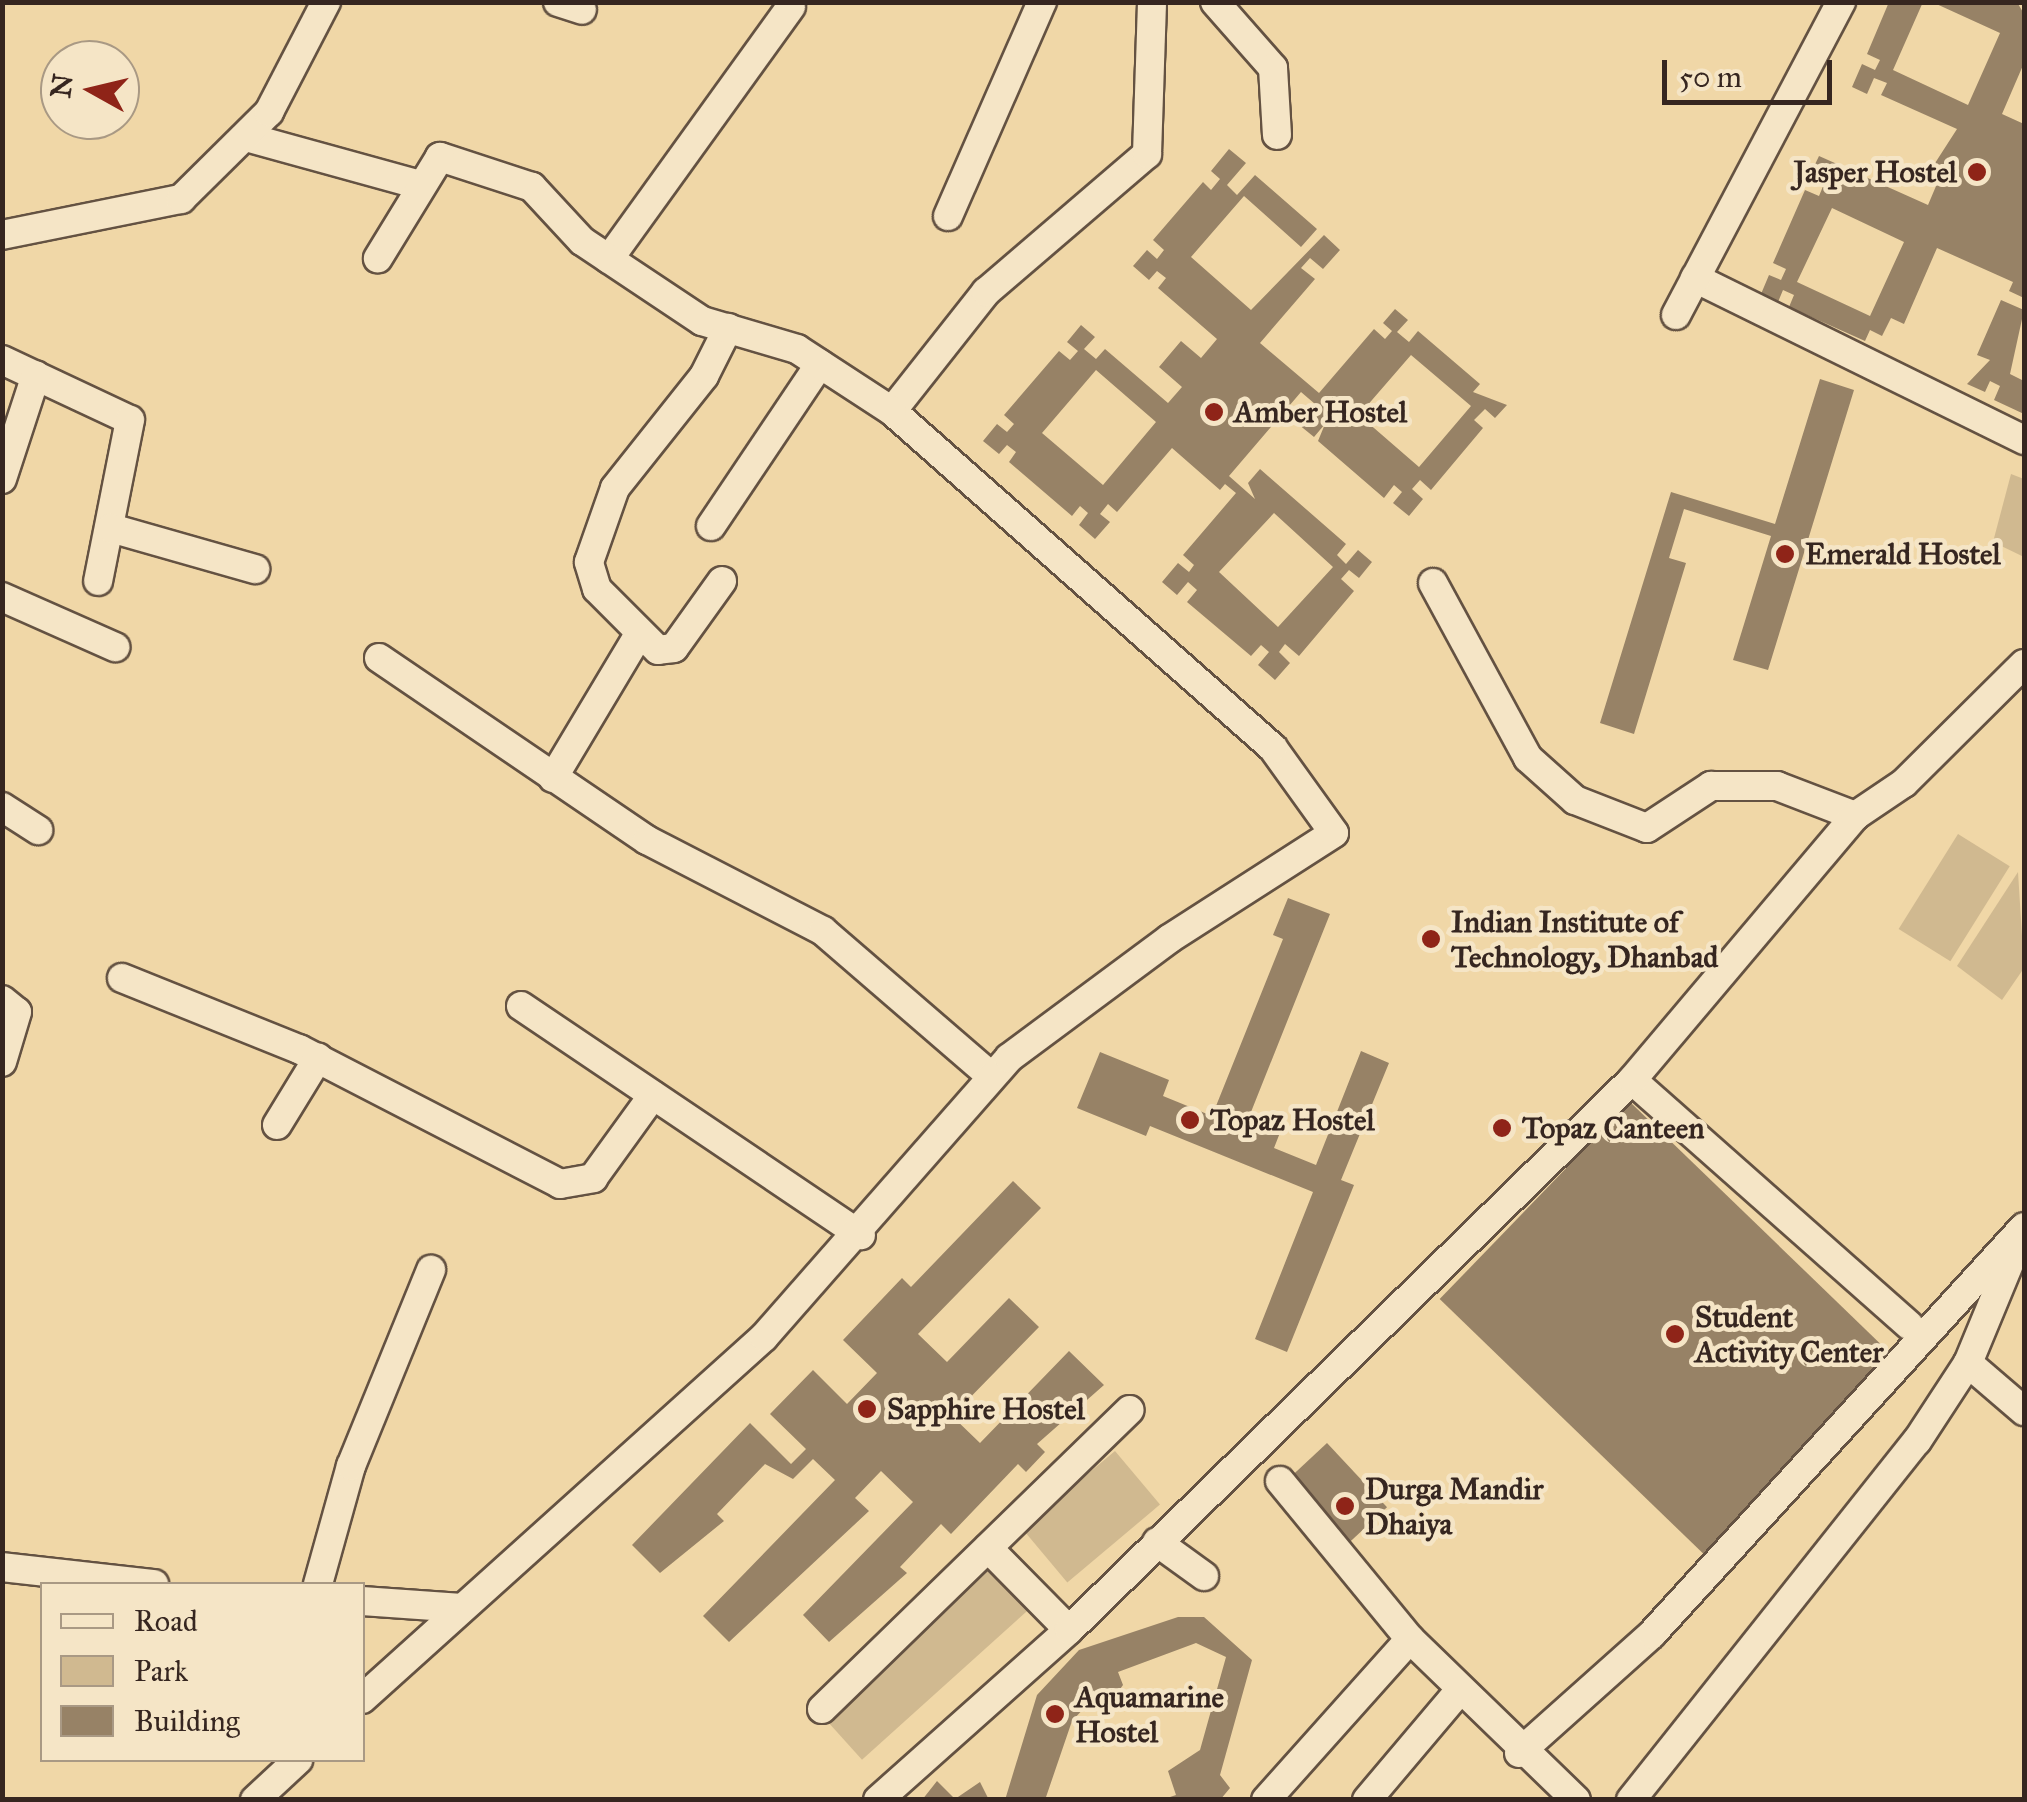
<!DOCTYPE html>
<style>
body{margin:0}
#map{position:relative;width:2027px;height:1802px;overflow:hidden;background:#f0d7a7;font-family:"IM FELL Great Primer",serif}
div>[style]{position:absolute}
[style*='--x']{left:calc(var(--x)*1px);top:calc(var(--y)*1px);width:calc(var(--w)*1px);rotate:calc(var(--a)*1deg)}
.green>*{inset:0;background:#d0b990;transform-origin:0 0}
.building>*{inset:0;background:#978266;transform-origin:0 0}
.roads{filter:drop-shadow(2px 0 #645242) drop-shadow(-2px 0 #645242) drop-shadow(0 2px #645242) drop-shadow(0 -2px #645242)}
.street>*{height:28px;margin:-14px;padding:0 14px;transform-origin:14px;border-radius:14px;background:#f5e5c6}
.dots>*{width:28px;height:28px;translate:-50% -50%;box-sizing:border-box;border:5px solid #f5e5c6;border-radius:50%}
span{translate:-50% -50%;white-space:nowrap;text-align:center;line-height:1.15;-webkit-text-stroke:9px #f5e5c6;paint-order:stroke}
.poi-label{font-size:30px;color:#362620;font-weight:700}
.right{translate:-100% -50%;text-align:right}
.left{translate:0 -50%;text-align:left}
.frame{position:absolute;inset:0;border:5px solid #362620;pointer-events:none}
.legend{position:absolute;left:40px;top:1582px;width:325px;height:180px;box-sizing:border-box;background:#f5e5c6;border:2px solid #a99984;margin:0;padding:12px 18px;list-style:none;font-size:30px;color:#362620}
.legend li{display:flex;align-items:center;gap:20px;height:50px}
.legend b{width:50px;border:2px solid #a99984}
.north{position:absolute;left:40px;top:40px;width:100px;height:100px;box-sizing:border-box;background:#f5e5c6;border:2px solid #a99984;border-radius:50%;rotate:278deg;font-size:28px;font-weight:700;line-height:40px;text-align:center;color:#362620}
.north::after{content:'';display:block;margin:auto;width:35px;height:45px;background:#8f2418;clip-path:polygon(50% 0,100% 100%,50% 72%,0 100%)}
.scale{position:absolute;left:1662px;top:60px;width:170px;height:45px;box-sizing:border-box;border:5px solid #362620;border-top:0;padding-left:12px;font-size:30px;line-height:35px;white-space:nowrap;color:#362620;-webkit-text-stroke:8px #f5e5c6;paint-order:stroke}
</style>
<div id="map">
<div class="green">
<i style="clip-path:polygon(2011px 474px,2024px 479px,2024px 557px,1993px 542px)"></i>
<i style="left:1958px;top:834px;width:61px;height:112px;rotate:32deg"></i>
<i style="clip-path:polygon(2018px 872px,2024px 968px,2002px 1000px,1957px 966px)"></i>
<i style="left:1115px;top:1451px;width:70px;height:121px;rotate:50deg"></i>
<i style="left:989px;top:1566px;width:59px;height:224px;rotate:48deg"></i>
</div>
<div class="building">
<i style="clip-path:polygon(evenodd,1889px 2px,1923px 2px,1893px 70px,1968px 105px,2000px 33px,1932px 2px,2017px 2px,2024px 14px,2024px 63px,2002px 114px,2024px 124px,2024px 298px,2009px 291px,2013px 282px,1937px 248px,1904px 324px,1891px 318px,1882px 336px,1870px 330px,1865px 341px,1789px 307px,1794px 295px,1783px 290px,1778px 302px,1761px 294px,1769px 275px,1781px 280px,1786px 269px,1773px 263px,1805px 190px,1819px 196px,1824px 184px,1809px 177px,1819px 156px,1837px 164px,1831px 178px,1846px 185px,1852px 171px,1928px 205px,1939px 179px,1928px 174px,1957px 129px,1881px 95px,1887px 83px,1874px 78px,1867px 94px,1852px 87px,1862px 64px,1875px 70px,1880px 60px,1867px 54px,1889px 2px,1832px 208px,1904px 242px,1870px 316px,1797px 282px,1832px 208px)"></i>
<i style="clip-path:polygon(evenodd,1229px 149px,1246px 163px,1227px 185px,1237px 195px,1255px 175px,1317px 229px,1301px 247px,1244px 196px,1191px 257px,1251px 310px,1324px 235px,1340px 250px,1323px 269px,1310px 258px,1301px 268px,1315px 279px,1260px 343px,1319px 393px,1374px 329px,1385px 339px,1392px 331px,1383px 323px,1395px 309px,1408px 320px,1397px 332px,1409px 342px,1418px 331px,1480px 384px,1473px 392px,1507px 405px,1495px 418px,1485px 409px,1474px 420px,1483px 428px,1431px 490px,1420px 480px,1412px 489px,1423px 499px,1409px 516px,1393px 503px,1402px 492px,1394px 485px,1384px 498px,1318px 441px,1325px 424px,1314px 437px,1298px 424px,1315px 404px,1301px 392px,1229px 476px,1255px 499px,1248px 483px,1260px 469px,1346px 544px,1337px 555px,1346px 564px,1358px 550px,1372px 562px,1359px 578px,1349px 570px,1341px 579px,1354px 591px,1299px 656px,1285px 644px,1279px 652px,1290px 663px,1275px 680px,1258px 665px,1269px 652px,1261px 645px,1251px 656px,1187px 602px,1197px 590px,1188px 582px,1177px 595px,1162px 582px,1178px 563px,1189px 572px,1194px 565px,1183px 555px,1236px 493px,1225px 484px,1220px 490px,1172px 448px,1117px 512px,1108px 504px,1100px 514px,1110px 522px,1095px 539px,1079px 525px,1088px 513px,1080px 506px,1072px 516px,1009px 462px,1016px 452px,1007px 445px,999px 454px,983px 441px,997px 424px,1007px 432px,1014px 424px,1004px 415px,1059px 351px,1070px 360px,1078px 351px,1067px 342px,1081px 325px,1095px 337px,1084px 349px,1096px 359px,1105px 349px,1168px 403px,1182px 387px,1159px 367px,1181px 341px,1201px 358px,1217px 339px,1158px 288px,1166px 278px,1157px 271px,1149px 280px,1133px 266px,1147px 250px,1157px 259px,1164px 250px,1153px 240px,1203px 182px,1211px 190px,1220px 179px,1211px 171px,1229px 149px,1411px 355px,1471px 406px,1419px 467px,1359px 415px,1411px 355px,1229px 149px,1096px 370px,1156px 422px,1103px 485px,1042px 433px,1096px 370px,1229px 149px,1274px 513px,1333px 567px,1278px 627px,1219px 572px,1274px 513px)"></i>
<i style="clip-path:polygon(2001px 300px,2024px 310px,2010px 374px,2024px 381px,2024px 414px,1994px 400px,2000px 386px,1990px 381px,1985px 392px,1967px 384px,1990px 360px,1977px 355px)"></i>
<i style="clip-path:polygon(1820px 379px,1854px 390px,1768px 670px,1733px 660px,1771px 536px,1684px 509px,1669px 558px,1686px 563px,1634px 734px,1600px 723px,1671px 492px,1775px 524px)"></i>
<i style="clip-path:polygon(1288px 898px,1330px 914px,1251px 1112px,1283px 1125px,1274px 1148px,1316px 1165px,1361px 1051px,1389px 1063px,1341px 1180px,1354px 1185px,1287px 1352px,1255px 1339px,1313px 1192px,1150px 1126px,1146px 1136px,1077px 1108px,1100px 1052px,1169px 1080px,1163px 1096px,1212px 1116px,1283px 939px,1273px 935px)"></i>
<i style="left:1630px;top:1102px;width:367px;height:274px;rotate:44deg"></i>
<i style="clip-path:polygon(1013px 1181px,1041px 1208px,918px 1334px,947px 1362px,1009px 1298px,1039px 1327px,952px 1416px,980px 1443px,1069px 1351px,1104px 1385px,1037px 1444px,1045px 1452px,1026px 1472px,1018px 1464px,951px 1534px,941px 1524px,900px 1567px,907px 1573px,829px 1642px,803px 1615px,913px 1502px,881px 1471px,855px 1498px,869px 1511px,729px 1642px,703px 1616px,835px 1480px,813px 1459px,793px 1479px,765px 1464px,717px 1514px,724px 1521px,660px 1573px,632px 1545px,750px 1423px,791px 1464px,806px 1449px,770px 1414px,813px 1370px,847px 1404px,877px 1373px,843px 1340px,902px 1278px,911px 1287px)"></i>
<i style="left:1327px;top:1443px;width:88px;height:55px;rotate:47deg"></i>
<i style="clip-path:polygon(1178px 1617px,1204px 1617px,1252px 1660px,1220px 1775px,1230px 1788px,1220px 1800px,1164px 1799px,1176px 1795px,1168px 1771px,1200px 1750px,1226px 1657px,1196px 1643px,1118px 1672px,1123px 1685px,1107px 1707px,1087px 1705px,1072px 1721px,1045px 1800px,1005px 1800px,1037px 1695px,1079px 1650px)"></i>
<i style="clip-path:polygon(937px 1781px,955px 1799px,980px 1782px,989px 1800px,922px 1800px)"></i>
</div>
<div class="roads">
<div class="street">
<i style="--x:558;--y:2;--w:25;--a:18"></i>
<i style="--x:1215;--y:2;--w:88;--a:48.7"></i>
<i style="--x:1273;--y:68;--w:67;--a:86.6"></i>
<i style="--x:246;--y:137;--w:177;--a:15.4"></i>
<i style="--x:948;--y:216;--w:234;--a:-66.3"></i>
<i style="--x:2;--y:235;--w:183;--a:-11.4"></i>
<i style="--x:181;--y:199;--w:124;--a:-44.7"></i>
<i style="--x:269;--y:112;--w:124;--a:-62.6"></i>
<i style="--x:609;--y:259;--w:311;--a:-54.2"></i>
<i style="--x:1695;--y:278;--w:367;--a:26.2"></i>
<i style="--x:1676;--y:315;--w:354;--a:-62.2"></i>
<i style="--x:2;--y:360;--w:141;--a:25.1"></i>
<i style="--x:130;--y:420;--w:164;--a:101.2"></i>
<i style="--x:892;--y:411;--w:152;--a:-51.7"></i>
<i style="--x:986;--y:292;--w:212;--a:-40.6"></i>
<i style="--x:1147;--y:154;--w:152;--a:-88.1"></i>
<i style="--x:2;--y:479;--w:109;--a:-71.9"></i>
<i style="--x:711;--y:526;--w:195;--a:-56.1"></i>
<i style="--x:111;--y:528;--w:150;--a:15.9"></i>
<i style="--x:722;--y:581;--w:82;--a:125.6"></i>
<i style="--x:674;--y:648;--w:16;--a:173"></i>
<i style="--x:658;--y:650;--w:86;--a:-135"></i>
<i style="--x:597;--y:589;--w:28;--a:-107"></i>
<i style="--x:589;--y:562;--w:78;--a:-70.6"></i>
<i style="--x:615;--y:488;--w:143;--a:-51.5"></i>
<i style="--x:704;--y:376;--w:54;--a:-63.4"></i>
<i style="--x:1433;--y:583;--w:199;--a:61.5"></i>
<i style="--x:1528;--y:758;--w:63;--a:41.8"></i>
<i style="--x:1575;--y:800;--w:77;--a:21.3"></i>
<i style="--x:1647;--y:828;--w:77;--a:-33.3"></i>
<i style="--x:1711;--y:786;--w:66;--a:0"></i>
<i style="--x:1777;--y:786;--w:84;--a:21"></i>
<i style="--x:2;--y:597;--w:124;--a:23.9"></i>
<i style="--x:379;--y:658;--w:324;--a:34.2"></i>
<i style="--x:647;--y:840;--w:198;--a:27.3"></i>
<i style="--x:823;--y:931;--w:223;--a:40.8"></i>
<i style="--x:553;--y:778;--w:165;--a:-59.1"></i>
<i style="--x:2;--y:807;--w:43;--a:32.6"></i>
<i style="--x:122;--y:978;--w:191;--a:21.9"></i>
<i style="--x:299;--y:1049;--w:294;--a:27.3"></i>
<i style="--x:560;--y:1184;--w:34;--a:-10"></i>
<i style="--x:593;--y:1178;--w:102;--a:-54.1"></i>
<i style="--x:2;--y:1000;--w:19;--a:39"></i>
<i style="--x:17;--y:1012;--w:52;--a:106.7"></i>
<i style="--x:521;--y:1006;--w:410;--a:34"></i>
<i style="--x:1632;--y:1080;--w:370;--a:41.5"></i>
<i style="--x:277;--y:1125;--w:79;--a:-58.5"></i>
<i style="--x:1968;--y:1363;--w:74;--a:40.6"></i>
<i style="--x:1280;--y:1481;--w:205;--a:50.6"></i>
<i style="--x:1410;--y:1639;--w:231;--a:44.1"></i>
<i style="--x:1157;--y:1542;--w:58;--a:35.9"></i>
<i style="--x:988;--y:1548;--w:115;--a:45.4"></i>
<i style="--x:2;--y:1567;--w:153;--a:6.4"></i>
<i style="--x:318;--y:1584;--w:123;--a:-74.4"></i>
<i style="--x:351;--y:1466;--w:212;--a:-67.8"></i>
<i style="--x:362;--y:1601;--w:100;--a:4"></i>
<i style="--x:362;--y:1699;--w:541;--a:-42"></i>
<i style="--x:764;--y:1337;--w:371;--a:-48.7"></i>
<i style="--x:1009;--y:1058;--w:199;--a:-36.6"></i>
<i style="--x:1169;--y:939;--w:196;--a:-32.7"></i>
<i style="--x:1334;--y:833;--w:105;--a:-125.7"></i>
<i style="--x:1273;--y:748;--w:509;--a:-138.51"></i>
<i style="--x:892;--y:411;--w:113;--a:-146.9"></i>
<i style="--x:797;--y:349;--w:99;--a:-163.6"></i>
<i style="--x:702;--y:321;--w:144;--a:-146.3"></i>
<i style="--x:582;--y:241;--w:74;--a:-132.8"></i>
<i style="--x:532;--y:187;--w:97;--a:-161.9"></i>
<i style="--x:440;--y:157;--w:119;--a:121.5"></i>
<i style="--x:822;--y:1709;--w:429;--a:-44.2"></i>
<i style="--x:1519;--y:1753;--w:178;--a:-41.8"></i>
<i style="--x:1652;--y:1634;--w:551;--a:-47.57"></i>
<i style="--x:255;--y:1800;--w:59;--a:-42.9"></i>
<i style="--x:878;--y:1800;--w:256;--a:-41.7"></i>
<i style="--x:1069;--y:1630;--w:787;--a:-44.33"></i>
<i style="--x:1632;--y:1080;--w:346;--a:-49.8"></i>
<i style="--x:1855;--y:816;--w:59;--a:-34"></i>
<i style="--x:1904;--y:783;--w:169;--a:-44.8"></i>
<i style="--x:1266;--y:1800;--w:216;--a:-48.2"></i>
<i style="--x:1367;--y:1800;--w:143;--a:-49.8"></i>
<i style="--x:1631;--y:1800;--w:459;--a:-51.5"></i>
<i style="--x:1917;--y:1441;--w:93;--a:-56.8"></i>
<i style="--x:1968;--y:1363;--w:126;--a:-67.5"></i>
</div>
</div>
<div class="dots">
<i style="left:1977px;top:172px;background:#8f2418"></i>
<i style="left:1214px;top:412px;background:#8f2418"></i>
<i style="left:1785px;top:554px;background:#8f2418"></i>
<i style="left:1431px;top:939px;background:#8f2418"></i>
<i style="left:1190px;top:1120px;background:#8f2418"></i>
<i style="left:1502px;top:1128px;background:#8f2418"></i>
<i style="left:1675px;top:1334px;background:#8f2418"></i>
<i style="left:867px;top:1409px;background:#8f2418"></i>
<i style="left:1345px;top:1506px;background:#8f2418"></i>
<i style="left:1055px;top:1714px;background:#8f2418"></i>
</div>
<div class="poi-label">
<span class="right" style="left:1957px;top:172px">Jasper Hostel</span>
<span class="left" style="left:1234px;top:412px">Amber Hostel</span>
<span class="left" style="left:1805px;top:554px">Emerald Hostel</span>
<span class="left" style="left:1451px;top:939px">Indian Institute of<br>Technology, Dhanbad</span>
<span class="left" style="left:1210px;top:1120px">Topaz Hostel</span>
<span class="left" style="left:1522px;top:1128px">Topaz Canteen</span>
<span class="left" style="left:1695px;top:1334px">Student<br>Activity Center</span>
<span class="left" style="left:887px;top:1409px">Sapphire Hostel</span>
<span class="left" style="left:1365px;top:1506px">Durga Mandir<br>Dhaiya</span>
<span class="left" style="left:1075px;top:1714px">Aquamarine<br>Hostel</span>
</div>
<div class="frame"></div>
<ul class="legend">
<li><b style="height:12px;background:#f5e5c6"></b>Road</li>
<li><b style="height:28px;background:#d0b990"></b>Park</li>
<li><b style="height:28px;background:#978266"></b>Building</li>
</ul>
<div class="north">N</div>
<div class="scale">50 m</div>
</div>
